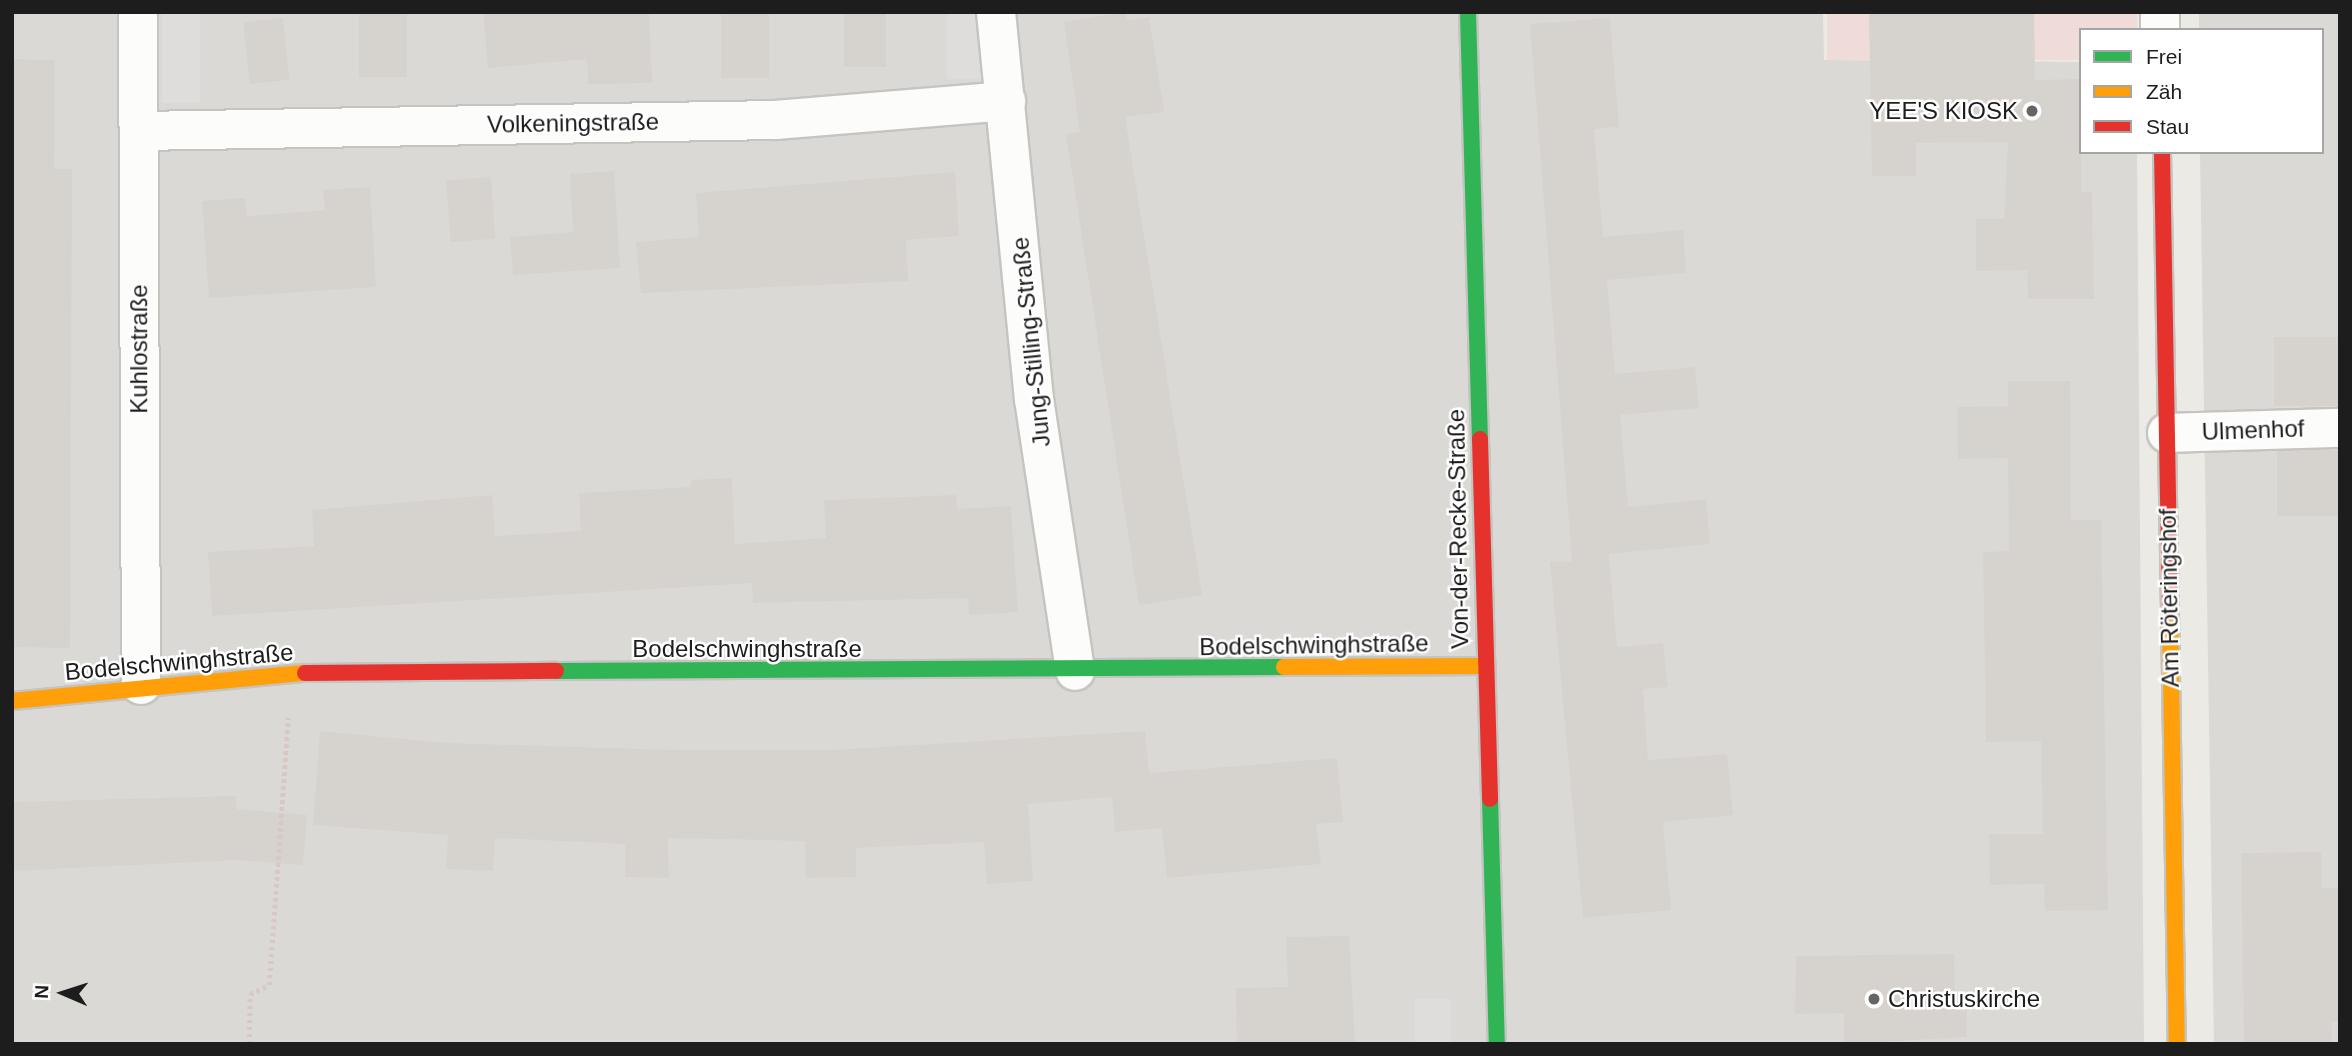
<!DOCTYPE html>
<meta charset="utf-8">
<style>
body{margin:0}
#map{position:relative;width:2352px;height:1056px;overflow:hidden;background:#eceae4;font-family:Arial,sans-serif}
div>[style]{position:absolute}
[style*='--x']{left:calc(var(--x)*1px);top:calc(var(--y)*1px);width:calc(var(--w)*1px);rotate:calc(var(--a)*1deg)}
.residential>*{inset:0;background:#dbd9d6}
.commercial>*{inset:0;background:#efdcd8}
.parking>*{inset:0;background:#dedddb;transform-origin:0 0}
.building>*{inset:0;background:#d6d3cf;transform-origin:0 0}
.path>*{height:4.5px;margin-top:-2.25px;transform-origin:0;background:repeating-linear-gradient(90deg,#d7c8c4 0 3.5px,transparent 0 7px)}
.roads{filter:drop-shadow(2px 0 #c4c4c1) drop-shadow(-2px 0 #c4c4c1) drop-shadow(0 2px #c4c4c1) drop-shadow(0 -2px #c4c4c1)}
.street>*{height:38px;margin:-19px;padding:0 19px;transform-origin:19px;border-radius:19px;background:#fcfcfb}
.fast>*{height:16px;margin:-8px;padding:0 8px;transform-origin:8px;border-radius:8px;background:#30b455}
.slow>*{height:16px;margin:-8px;padding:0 8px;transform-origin:8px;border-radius:8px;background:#ff9f0a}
.jam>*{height:16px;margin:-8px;padding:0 8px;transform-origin:8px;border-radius:8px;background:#e5322d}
.dots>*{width:19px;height:19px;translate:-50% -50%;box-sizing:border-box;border:4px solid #fff;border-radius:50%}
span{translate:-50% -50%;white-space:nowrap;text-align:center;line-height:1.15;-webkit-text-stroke:5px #fff;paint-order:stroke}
.poi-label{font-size:24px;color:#1d1d1d}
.right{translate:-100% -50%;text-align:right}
.left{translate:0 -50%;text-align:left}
.street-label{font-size:24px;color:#1d1d1d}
.frame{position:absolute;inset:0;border:14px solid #1d1d1d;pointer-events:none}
.legend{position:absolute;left:2079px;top:28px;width:245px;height:126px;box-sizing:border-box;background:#fff;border:2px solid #a5a5a5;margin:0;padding:9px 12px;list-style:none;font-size:21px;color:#1d1d1d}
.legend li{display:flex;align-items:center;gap:14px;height:35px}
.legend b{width:35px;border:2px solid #a5a5a5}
.north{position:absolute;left:28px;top:958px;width:70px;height:70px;-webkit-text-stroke:5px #fff;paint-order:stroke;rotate:273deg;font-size:19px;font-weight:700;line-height:28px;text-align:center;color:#1d1d1d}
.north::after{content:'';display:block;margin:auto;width:24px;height:32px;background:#1d1d1d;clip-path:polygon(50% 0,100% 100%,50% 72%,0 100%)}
</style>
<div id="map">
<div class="residential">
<i style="clip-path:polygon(12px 12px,1823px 12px,1824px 60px,2081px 62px,2081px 152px,2137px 152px,2144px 1044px,12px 1044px)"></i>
<i style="clip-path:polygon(2199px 12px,2340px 12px,2340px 1044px,2214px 1044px,2200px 152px,2322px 152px,2322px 30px,2199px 30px)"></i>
</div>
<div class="commercial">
<i style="clip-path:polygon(1827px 12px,2137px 12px,2137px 30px,2081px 30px,2081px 60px,1827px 60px)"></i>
</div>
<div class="parking">
<i style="left:162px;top:12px;width:38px;height:91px"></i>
<i style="left:947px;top:12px;width:39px;height:67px"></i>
<i style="left:1415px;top:999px;width:36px;height:45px"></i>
</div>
<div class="building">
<i style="left:359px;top:12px;width:48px;height:65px"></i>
<i style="clip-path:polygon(483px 12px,649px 12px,652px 83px,588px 84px,587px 59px,488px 68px)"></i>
<i style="left:721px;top:12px;width:48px;height:66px"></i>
<i style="left:844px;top:12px;width:42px;height:55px"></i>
<i style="clip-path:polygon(1126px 12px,1127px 20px,1149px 17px,1164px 112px,1125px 117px,1202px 595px,1139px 605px,1066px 134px,1080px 132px,1064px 22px)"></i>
<i style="clip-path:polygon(1869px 12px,2034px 12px,2035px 80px,2081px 79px,2081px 192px,2092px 192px,2094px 299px,2028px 299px,2027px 270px,1976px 271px,1976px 219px,2004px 219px,2008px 142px,1916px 143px,1916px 176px,1872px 176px)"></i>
<i style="left:283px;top:18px;width:62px;height:40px;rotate:84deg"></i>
<i style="clip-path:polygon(1610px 18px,1619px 127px,1594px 129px,1603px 237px,1683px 230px,1686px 273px,1607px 280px,1615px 374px,1695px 367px,1699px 408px,1620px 415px,1628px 507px,1706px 499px,1710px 544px,1609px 554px,1617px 647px,1663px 643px,1668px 687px,1643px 689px,1648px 760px,1727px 754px,1733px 815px,1663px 822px,1671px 910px,1583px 918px,1550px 562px,1572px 561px,1530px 24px)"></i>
<i style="clip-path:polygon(12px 59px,55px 60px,54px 169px,72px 169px,70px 648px,12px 647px)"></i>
<i style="clip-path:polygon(614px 171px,620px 268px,513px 275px,510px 237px,573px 232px,570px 174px)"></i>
<i style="clip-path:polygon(955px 172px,959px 236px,906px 240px,908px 281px,641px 293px,636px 242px,699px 237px,696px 193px)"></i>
<i style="left:491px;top:177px;width:62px;height:45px;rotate:86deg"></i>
<i style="clip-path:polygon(370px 187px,376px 287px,209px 298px,202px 201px,245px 198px,247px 216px,325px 210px,323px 190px)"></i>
<i style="left:2340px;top:337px;width:69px;height:66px;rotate:90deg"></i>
<i style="clip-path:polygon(2008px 381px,2070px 381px,2071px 520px,2101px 520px,2108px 910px,2045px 911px,2044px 884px,1990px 885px,1989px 834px,2043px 834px,2041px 741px,1986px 742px,1983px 552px,2009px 551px,2008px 458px,1958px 459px,1957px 407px,2008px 406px)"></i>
<i style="left:2340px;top:450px;width:66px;height:63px;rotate:90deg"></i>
<i style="clip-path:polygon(732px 478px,735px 544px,826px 538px,824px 500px,956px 495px,957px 509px,1011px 506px,1018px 612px,969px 615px,968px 598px,753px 603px,752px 583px,212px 616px,208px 552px,314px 546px,312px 510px,492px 495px,495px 536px,581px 531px,579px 493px,691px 487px,691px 480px)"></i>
<i style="clip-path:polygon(320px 731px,447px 743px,675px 750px,833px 750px,1145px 731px,1149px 773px,1337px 758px,1343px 822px,1316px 824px,1321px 864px,1167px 878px,1162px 828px,1115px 832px,1112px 797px,1028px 804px,1033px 881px,987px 884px,984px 842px,856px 848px,856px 877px,806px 878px,805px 841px,668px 838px,669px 878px,625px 877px,625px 844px,495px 838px,493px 871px,446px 869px,448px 835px,313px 825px)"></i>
<i style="clip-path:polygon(236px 796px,237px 809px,307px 815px,303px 865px,238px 860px,12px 871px,12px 802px)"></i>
<i style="clip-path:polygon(2321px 852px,2322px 888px,2340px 888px,2340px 1022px,2331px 1022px,2332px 1044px,2244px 1044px,2241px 853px)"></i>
<i style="clip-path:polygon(1349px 936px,1355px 1044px,1237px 1044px,1236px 988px,1288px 987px,1286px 937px)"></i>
<i style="clip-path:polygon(1954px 954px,1955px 999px,1966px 999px,1967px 1037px,1844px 1044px,1844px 1013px,1795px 1014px,1796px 956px)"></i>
</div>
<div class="path">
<i style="--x:249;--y:1044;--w:50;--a:-88.9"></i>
<i style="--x:250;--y:994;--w:21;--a:-25"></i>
<i style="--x:269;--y:985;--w:268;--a:-85.9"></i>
</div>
<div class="roads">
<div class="street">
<i style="--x:138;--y:12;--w:673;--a:89.74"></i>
<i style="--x:996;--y:12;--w:389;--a:84.4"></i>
<i style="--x:1034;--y:399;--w:275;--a:81.4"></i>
<i style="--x:2160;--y:12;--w:18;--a:90"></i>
<i style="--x:140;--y:131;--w:636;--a:-0.99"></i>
<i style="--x:776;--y:120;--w:231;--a:-4.7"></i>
<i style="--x:2167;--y:433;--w:173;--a:-1.7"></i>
</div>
<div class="fast">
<i style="--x:1468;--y:12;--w:427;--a:88.4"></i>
<i style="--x:556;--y:671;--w:728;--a:-0.31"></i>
<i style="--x:1490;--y:799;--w:245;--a:88.4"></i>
</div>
<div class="slow">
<i style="--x:2170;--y:612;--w:432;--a:89.1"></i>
<i style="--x:1284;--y:667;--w:200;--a:-0.3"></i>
<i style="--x:12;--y:701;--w:294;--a:-5.5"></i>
</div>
<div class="jam">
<i style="--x:2162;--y:152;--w:460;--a:89"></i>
<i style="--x:1480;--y:439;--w:360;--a:88.4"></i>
<i style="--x:305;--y:673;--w:251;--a:-0.5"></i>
</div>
</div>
<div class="dots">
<i style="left:2032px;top:111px;background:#656563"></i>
<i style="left:1874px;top:999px;background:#656563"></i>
</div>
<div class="poi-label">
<span class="right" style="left:2018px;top:111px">YEE'S KIOSK</span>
<span class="left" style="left:1888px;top:999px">Christuskirche</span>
</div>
<div class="street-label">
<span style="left:573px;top:123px;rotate:-1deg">Volkeningstraße</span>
<span style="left:1031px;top:342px;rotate:-96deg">Jung-Stilling-Straße</span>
<span style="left:139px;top:349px;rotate:-90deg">Kuhlostraße</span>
<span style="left:2253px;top:430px;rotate:-2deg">Ulmenhof</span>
<span style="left:1458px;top:529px;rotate:-91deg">Von-der-Recke-Straße</span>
<span style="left:2169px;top:598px;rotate:-91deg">Am Röteringshof</span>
<span style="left:1314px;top:645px;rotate:-1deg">Bodelschwinghstraße</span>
<span style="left:747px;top:649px">Bodelschwinghstraße</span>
<span style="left:179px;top:662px;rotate:-5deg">Bodelschwinghstraße</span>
</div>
<div class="frame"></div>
<ul class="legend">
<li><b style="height:9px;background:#30b455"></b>Frei</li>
<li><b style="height:9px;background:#ff9f0a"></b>Zäh</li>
<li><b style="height:9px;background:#e5322d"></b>Stau</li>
</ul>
<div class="north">N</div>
</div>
